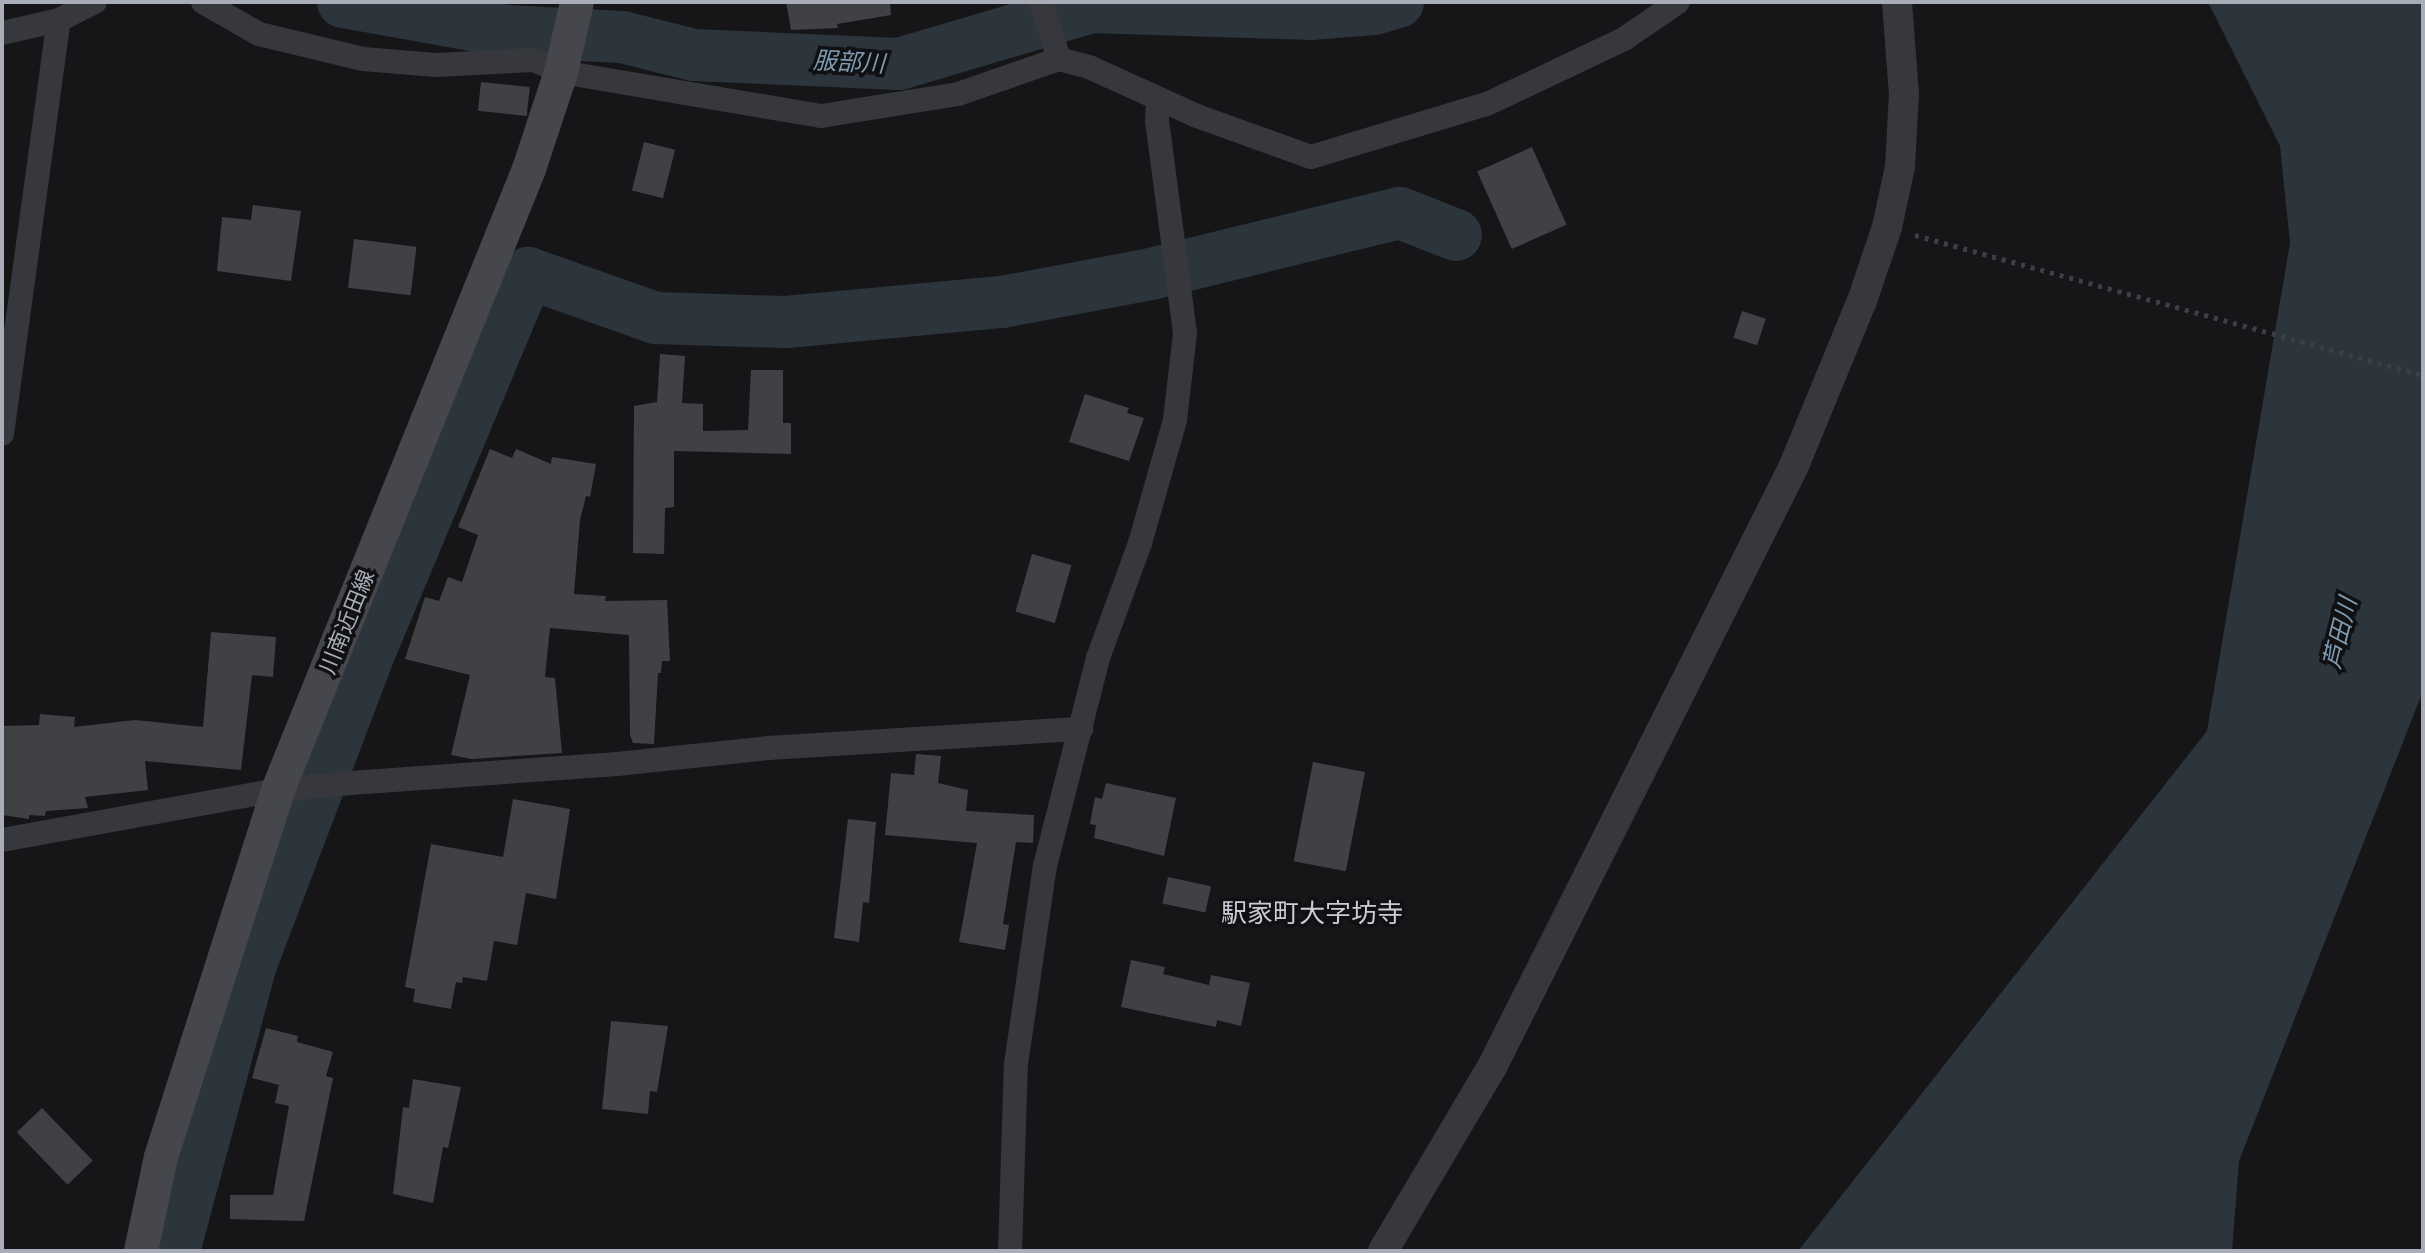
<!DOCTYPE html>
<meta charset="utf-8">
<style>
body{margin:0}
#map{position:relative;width:2425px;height:1253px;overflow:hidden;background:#161618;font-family:"Space Grotesk","Noto Sans JP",sans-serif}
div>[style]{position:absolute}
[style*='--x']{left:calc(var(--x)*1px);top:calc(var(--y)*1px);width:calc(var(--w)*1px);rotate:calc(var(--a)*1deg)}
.water>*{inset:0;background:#2c353c}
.river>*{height:52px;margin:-26px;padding:0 26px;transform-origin:26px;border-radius:26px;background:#2c353c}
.building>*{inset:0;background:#404145;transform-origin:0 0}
.path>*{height:5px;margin-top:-2.5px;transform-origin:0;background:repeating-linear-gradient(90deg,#3d3f44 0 4px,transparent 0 10px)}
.minor>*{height:24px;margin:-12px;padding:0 12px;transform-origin:12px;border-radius:12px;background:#37383d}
.tertiary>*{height:30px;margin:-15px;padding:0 15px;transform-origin:15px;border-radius:15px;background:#37383d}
.secondary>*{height:34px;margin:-17px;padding:0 17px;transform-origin:17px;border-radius:17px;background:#45474d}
span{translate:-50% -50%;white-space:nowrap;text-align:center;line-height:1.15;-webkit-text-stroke:7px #111113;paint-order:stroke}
.street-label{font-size:22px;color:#a8adb8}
.water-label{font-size:24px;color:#7f9bb3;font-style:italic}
.quarter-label{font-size:26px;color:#c9ccd4}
.frame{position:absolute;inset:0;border:4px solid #a8adb8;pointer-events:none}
</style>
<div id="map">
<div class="water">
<i style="clip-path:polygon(2208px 2px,2423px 2px,2423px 691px,2239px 1161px,2232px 1251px,1798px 1251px,2207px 731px,2290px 243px,2280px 146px)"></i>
</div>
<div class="river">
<i style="--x:343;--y:2;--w:166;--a:10.1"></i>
<i style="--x:506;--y:31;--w:116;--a:3"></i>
<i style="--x:622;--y:37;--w:74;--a:14"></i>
<i style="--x:694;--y:55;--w:205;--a:2.5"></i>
<i style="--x:899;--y:64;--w:200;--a:-16.5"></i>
<i style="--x:1091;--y:7;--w:219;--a:1.8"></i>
<i style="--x:1310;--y:14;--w:64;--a:-4.5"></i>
<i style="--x:1374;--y:9;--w:25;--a:-16"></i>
<i style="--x:174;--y:1251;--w:297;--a:-75"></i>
<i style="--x:251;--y:964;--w:335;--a:-69.2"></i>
<i style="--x:370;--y:651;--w:410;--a:-67.3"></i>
<i style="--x:528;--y:273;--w:136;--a:19.4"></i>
<i style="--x:656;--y:318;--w:130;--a:1.8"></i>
<i style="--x:786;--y:322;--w:217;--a:-5.3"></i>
<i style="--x:1002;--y:302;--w:152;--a:-10.6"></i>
<i style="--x:1151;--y:274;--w:256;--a:-13.8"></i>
<i style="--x:1400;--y:213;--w:60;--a:21.4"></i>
</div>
<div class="building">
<i style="clip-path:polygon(786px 2px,890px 2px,891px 15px,837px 24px,838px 28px,791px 30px)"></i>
<i style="left:481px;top:82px;width:49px;height:29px;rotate:6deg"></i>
<i style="left:644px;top:142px;width:32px;height:50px;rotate:14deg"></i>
<i style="left:1532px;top:147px;width:85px;height:60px;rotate:66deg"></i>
<i style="clip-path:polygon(253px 205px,301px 211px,291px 281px,217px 271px,222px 217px,251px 220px)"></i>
<i style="left:354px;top:239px;width:63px;height:49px;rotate:7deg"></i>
<i style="left:1742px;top:311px;width:25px;height:28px;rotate:18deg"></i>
<i style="clip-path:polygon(660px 354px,685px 356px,682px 403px,703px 404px,703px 431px,748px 430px,751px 370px,783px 370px,783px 423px,791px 423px,791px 454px,674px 451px,674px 507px,665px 508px,664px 554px,633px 553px,634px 406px,657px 402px)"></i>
<i style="clip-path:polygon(1085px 394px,1129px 408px,1127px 413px,1144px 418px,1129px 461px,1069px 442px)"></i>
<i style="clip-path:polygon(490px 449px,512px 458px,516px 449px,551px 464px,552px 457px,596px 464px,590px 497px,586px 496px,580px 520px,574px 594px,606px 596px,605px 601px,667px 600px,670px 661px,662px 661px,661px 673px,658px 673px,654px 744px,633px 743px,630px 735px,629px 635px,550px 628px,545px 677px,555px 678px,562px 753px,472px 759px,451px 755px,470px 675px,405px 659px,425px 597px,439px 601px,448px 577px,462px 582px,478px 535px,458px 527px)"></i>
<i style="left:1032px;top:554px;width:41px;height:60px;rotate:16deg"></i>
<i style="clip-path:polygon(211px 632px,276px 637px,273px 677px,252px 675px,241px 770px,145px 761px,148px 790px,85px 797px,88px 808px,46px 811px,45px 816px,29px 815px,29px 819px,2px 815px,2px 726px,39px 725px,40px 714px,75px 717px,74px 727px,135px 720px,203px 727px)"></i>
<i style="clip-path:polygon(916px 754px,941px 756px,938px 783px,968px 790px,966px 811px,1034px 815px,1033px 843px,1016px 842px,1003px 924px,1009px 925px,1005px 950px,959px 942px,977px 843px,885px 835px,891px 773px,914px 775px)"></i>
<i style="left:1313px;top:762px;width:53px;height:101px;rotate:11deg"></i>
<i style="clip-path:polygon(1106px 783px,1176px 798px,1164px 856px,1094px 838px,1096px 825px,1090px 824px,1095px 797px,1102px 799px)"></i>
<i style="clip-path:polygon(513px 799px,570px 809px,556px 899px,526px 893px,517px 945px,494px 941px,487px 981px,463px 977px,462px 983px,456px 982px,451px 1009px,413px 1002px,415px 989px,405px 987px,431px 844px,503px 857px)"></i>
<i style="clip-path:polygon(848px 819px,876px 822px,869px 903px,863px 902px,859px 942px,834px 938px)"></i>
<i style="left:1168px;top:877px;width:44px;height:27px;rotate:12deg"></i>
<i style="clip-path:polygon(1131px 960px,1165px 967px,1163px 974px,1209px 985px,1211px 975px,1250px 983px,1241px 1026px,1217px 1020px,1216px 1027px,1121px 1007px)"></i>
<i style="clip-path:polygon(611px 1021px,668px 1026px,657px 1092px,650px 1091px,648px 1114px,602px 1109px)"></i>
<i style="clip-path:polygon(266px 1028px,298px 1036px,297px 1042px,333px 1052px,326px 1076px,333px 1078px,304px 1221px,230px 1219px,230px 1195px,273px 1195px,289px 1106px,275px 1103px,279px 1085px,252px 1078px)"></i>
<i style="clip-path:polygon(413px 1079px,461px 1087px,448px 1148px,443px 1147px,433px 1203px,393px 1194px,403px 1107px,409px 1108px)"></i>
<i style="left:42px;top:1108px;width:73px;height:35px;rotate:46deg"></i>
</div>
<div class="path">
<i style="--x:1915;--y:235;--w:527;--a:15.41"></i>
</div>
<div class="minor">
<i style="--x:203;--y:2;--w:64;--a:29.7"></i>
<i style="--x:259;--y:34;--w:107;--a:13.5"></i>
<i style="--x:363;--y:59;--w:73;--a:4.7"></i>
<i style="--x:436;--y:65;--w:98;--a:-2.9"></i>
<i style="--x:534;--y:60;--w:30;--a:24"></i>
<i style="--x:561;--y:72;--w:264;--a:9.6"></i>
<i style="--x:821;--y:116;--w:139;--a:-9.1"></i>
<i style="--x:958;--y:94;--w:107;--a:-19.1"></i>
<i style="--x:1059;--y:59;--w:31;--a:15"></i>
<i style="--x:1089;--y:67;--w:119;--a:24.4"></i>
<i style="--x:1197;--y:116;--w:121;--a:19.8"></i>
<i style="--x:1311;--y:157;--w:184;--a:-16.8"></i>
<i style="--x:1487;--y:104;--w:152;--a:-25.4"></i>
<i style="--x:1624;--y:39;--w:65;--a:-34.4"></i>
<i style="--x:1041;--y:2;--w:60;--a:72.5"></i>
<i style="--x:2;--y:33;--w:58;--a:-12.8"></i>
<i style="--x:59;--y:20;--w:40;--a:-26.6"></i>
<i style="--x:2;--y:434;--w:418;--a:-82.2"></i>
<i style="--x:2;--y:840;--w:280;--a:-10.3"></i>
<i style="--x:278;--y:790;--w:73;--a:-5.5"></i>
<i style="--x:351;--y:783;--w:267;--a:-4.1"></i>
<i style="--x:617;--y:764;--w:152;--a:-6"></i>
<i style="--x:768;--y:748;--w:314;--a:-3.5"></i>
<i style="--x:1010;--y:1251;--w:187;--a:-88.2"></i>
<i style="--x:1016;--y:1064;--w:200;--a:-81.7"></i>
<i style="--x:1045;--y:866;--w:215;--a:-75.7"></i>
<i style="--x:1098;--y:658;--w:122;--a:-69.9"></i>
<i style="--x:1140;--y:543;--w:128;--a:-74.1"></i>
<i style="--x:1175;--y:420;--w:88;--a:-83.4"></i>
<i style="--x:1185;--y:333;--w:214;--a:-97.5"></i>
<i style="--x:1157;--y:121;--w:22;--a:-87"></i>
</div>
<div class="tertiary">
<i style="--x:1383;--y:1251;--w:214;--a:-59.4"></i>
<i style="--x:1492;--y:1067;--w:670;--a:-63.32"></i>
<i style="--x:1793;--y:468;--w:181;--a:-67.6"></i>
<i style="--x:1862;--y:301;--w:78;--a:-71.3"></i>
<i style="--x:1887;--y:227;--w:61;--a:-77.8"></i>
<i style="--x:1900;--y:167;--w:73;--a:-86.9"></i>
<i style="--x:1904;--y:94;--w:92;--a:-94.4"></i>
</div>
<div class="secondary">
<i style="--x:141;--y:1251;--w:96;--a:-78"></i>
<i style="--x:161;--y:1157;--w:385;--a:-72.3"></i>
<i style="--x:278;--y:790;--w:670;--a:-67.99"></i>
<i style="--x:529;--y:169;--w:102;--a:-71.7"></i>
<i style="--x:561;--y:72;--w:72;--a:-77.1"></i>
</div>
<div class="street-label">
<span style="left:347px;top:622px;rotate:-68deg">川南近田線</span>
</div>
<div class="water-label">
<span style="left:849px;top:62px;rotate:3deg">服部川</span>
<span style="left:2340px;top:633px;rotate:-76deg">芦田川</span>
</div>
<div class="quarter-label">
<span style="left:1312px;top:914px">駅家町大字坊寺</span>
</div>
<div class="frame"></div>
</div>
